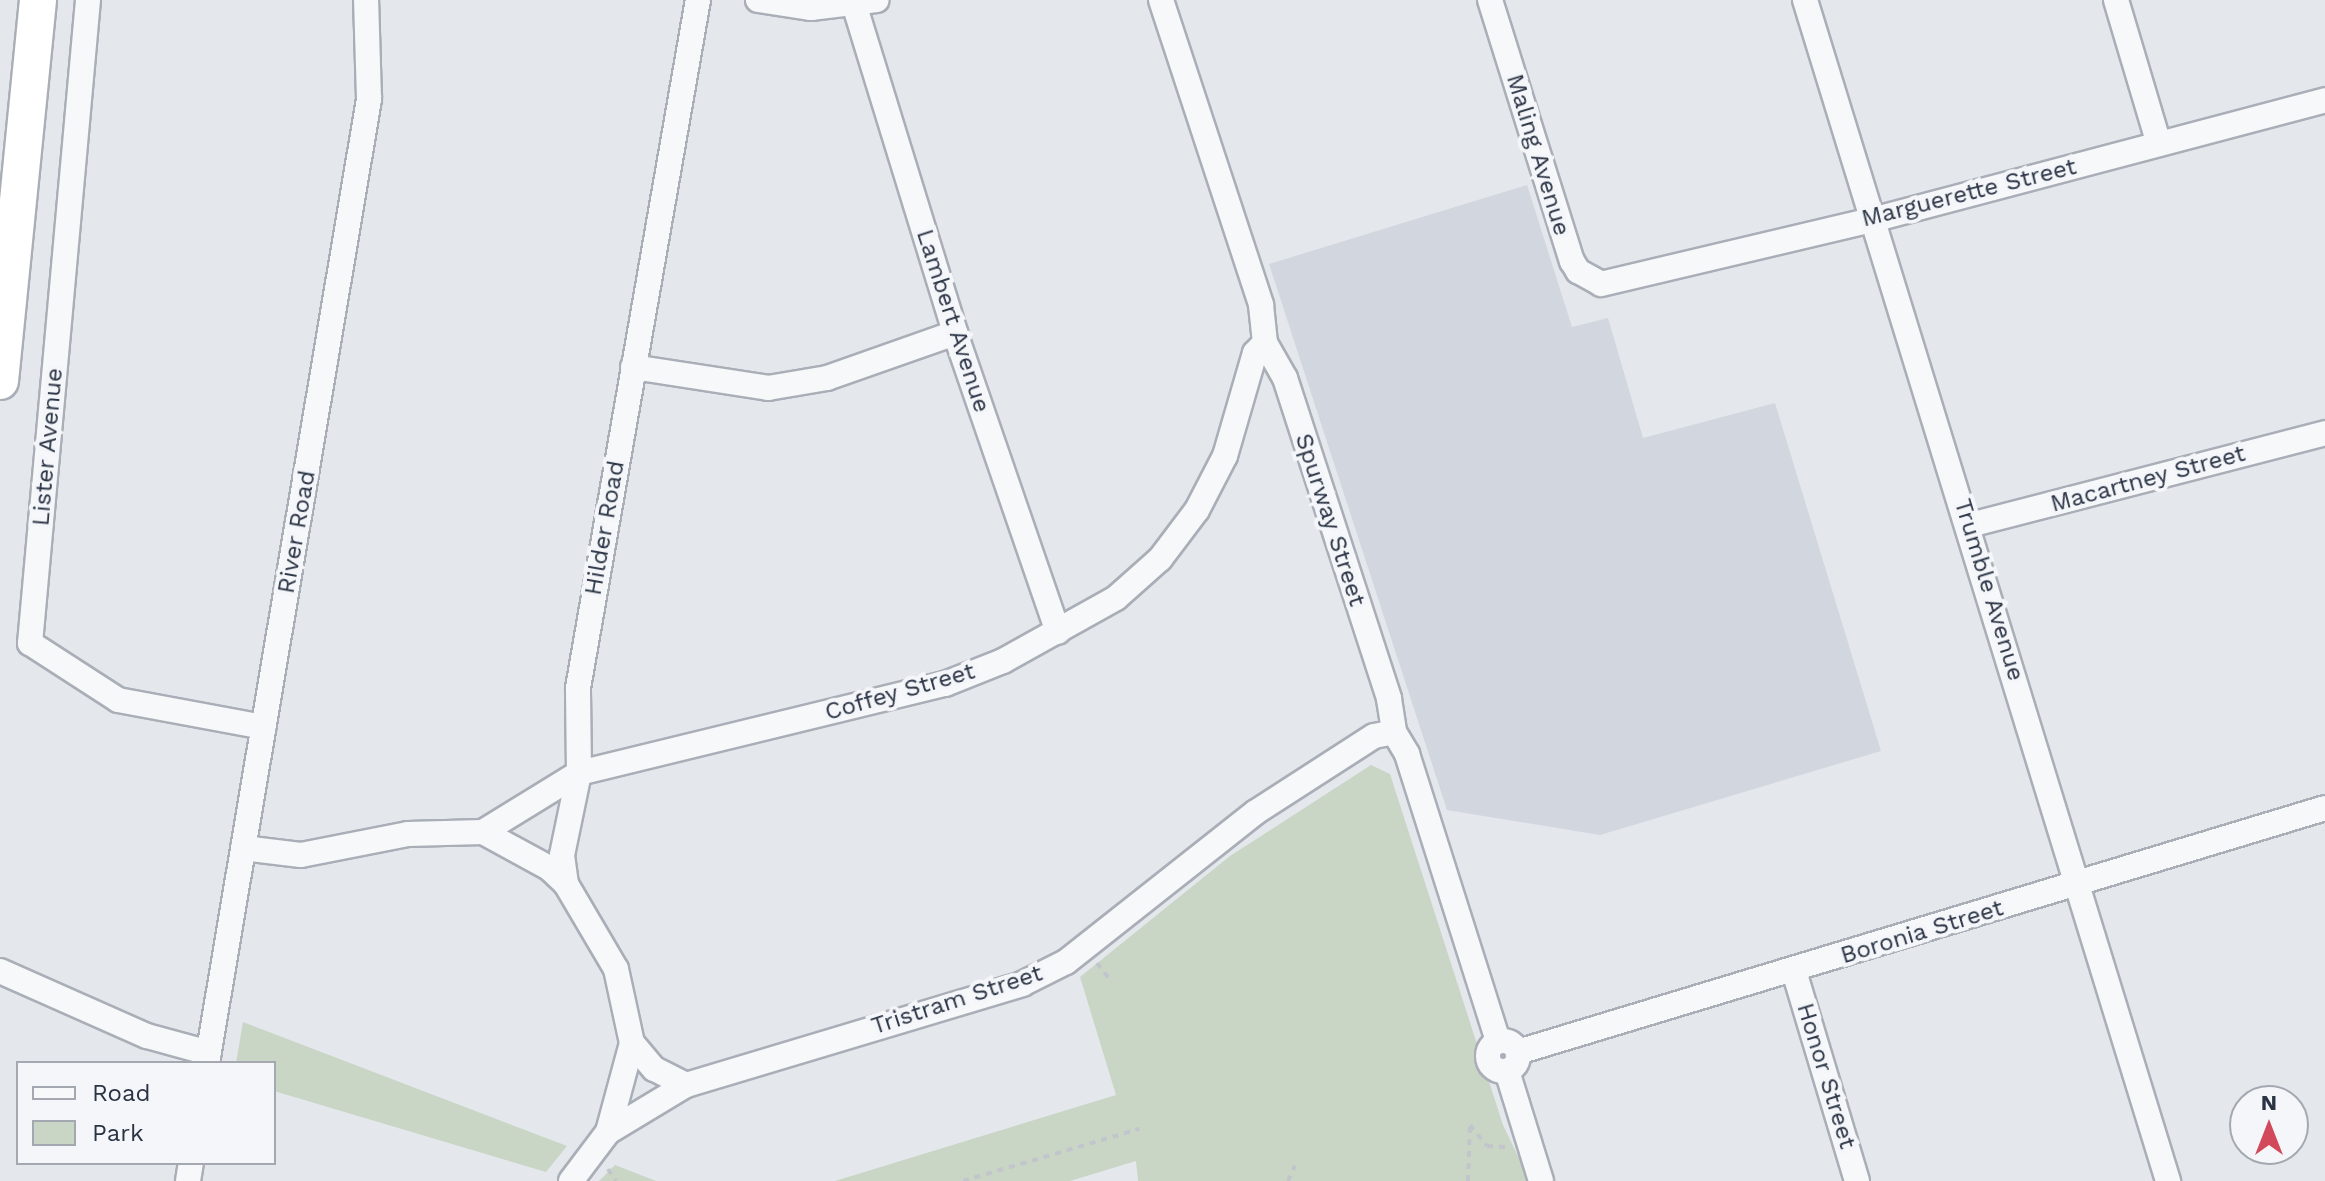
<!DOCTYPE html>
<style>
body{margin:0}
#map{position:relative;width:2325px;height:1181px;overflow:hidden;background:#e4e7ec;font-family:"Work Sans",sans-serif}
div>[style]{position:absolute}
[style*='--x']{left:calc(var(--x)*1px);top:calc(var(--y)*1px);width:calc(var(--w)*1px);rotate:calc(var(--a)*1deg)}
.built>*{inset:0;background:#d2d6de}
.green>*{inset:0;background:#c9d6c5}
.path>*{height:4px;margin-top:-2px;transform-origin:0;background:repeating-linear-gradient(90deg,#c2c5cb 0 6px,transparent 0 12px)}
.roads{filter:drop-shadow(2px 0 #a9aeb7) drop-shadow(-2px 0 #a9aeb7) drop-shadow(0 2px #a9aeb7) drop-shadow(0 -2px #a9aeb7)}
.minor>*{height:24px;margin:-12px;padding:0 12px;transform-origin:12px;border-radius:12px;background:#f7f8fa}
.minor>.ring{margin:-12px;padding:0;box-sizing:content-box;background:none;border:24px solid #f7f8fa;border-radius:50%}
.highway>*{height:36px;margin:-18px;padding:0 18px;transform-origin:18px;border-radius:18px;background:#fff}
span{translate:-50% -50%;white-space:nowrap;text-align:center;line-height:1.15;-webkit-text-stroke:8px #f4f6f9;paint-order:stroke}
.street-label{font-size:24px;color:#2b3445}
.legend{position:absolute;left:16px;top:1061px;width:260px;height:104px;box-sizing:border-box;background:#f4f6f9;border:2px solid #a4a8b1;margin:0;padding:10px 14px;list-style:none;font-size:24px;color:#2b3445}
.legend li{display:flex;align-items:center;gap:16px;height:40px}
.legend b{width:40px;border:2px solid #a4a8b1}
.north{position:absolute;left:2229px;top:1085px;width:80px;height:80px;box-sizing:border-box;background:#f4f6f9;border:2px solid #a4a8b1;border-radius:50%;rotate:0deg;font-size:22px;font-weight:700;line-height:32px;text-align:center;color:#2b3445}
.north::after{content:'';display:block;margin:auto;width:28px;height:36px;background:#d1495b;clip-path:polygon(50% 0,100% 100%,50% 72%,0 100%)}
</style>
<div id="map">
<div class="built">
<i style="clip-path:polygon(1527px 185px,1572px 327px,1608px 318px,1643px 438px,1775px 403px,1881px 751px,1600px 835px,1447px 810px,1269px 264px)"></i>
</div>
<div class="green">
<i style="clip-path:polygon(1371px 765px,1390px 774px,1503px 1125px,1530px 1181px,1138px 1181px,1136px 1161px,1070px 1181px,835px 1181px,1116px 1095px,1080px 977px,1230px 856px)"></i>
<i style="clip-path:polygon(243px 1022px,567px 1146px,546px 1172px,274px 1091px,274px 1063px,236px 1063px)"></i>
<i style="clip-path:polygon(615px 1165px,656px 1181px,599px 1181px)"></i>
</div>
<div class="path">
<i style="--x:1097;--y:963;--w:24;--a:52"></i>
<i style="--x:608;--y:1169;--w:14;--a:56"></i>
<i style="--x:963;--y:1181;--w:184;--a:-16.5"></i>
<i style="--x:1288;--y:1181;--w:17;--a:-66"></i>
<i style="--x:1468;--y:1181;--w:56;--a:-88"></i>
<i style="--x:1470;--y:1125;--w:27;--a:51"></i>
<i style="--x:1487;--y:1146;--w:22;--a:3"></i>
</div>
<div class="roads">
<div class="minor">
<i style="--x:88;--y:0;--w:646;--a:95.15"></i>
<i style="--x:30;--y:643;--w:105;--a:32.9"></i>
<i style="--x:118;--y:700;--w:148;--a:10.5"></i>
<i style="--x:758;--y:0;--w:54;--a:8.6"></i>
<i style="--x:811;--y:8;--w:66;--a:-6.9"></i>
<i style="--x:1161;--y:0;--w:321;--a:71.8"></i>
<i style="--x:1261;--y:305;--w:38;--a:84"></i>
<i style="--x:1265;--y:343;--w:40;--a:60.3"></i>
<i style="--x:1285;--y:378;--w:337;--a:72"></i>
<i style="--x:1389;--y:699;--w:33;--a:81"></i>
<i style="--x:1394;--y:732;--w:26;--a:59"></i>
<i style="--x:1407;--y:754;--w:301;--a:72.4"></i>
<i style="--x:1490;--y:0;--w:274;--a:72.6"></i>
<i style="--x:1572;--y:261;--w:12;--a:59"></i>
<i style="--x:1578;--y:271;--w:26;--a:29"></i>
<i style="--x:1601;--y:284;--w:278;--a:-13.3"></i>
<i style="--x:1872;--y:220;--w:469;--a:-14.8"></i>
<i style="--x:1805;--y:0;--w:1236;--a:72.91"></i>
<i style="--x:2116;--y:0;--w:150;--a:73.4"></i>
<i style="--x:855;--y:7;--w:341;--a:72.9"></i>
<i style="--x:955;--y:333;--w:316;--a:71"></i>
<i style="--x:633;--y:367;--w:137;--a:8.8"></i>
<i style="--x:768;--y:388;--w:60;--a:-9.6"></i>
<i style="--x:827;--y:378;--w:136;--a:-19.4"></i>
<i style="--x:1970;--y:525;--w:367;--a:-14.5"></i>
<i style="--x:483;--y:832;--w:113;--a:-31.6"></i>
<i style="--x:579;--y:773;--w:377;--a:-13.7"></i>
<i style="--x:945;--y:684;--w:62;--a:-21.6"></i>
<i style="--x:1003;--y:661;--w:129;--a:-29.1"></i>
<i style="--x:1116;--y:598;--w:59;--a:-41.6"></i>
<i style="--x:1160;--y:559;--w:61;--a:-52.9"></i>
<i style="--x:1197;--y:510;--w:61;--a:-62.6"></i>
<i style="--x:1225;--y:456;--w:107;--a:-73.8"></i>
<i style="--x:1255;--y:353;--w:14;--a:-45"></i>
<i style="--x:243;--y:848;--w:58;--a:6.9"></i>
<i style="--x:301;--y:855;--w:109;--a:-11.1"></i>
<i style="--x:408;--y:834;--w:75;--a:-1.5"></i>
<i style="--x:483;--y:832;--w:75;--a:28.6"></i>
<i style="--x:549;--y:868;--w:23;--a:43"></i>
<i style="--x:0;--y:971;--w:161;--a:23.9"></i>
<i style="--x:147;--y:1036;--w:64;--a:15.3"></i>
<i style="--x:1794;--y:971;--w:219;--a:73.3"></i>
<i class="ring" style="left:1488px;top:1041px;width:6px;height:6px"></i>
<i style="--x:1518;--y:1052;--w:843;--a:-16.82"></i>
<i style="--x:207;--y:1063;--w:978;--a:-80.46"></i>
<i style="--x:369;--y:99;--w:99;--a:-91.7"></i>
<i style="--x:1507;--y:1071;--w:115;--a:72.8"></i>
<i style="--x:686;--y:1085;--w:36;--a:-153"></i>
<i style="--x:654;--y:1069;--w:34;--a:-130"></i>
<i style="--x:632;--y:1043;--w:76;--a:-102.2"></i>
<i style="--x:616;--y:969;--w:99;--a:-120.5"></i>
<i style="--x:566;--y:884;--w:29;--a:-98"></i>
<i style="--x:562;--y:855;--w:84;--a:-78.3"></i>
<i style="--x:579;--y:773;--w:85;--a:-90.7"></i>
<i style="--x:578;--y:688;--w:698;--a:-80.11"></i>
<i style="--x:608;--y:1132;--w:91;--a:-31.1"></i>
<i style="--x:686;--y:1085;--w:351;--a:-16.7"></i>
<i style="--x:1022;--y:984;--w:49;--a:-26.6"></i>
<i style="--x:1066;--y:962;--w:242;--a:-38.3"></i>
<i style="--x:1256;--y:812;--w:140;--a:-32.8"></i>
<i style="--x:1374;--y:736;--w:20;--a:-11"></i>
<i style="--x:188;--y:1181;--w:18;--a:-81"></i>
<i style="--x:571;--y:1181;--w:61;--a:-52.9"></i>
<i style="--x:608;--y:1132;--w:92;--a:-74.9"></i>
</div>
<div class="highway">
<i style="--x:0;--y:381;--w:383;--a:-84.3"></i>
</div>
</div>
<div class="street-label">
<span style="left:1538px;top:155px;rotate:73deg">Maling Avenue</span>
<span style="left:1969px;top:193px;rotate:-14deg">Marguerette Street</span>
<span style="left:953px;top:321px;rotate:72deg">Lambert Avenue</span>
<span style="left:48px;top:447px;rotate:-85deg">Lister Avenue</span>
<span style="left:2148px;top:479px;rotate:-15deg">Macartney Street</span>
<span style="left:1330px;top:520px;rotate:72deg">Spurway Street</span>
<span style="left:605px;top:528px;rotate:-80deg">Hilder Road</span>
<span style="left:297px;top:532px;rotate:-80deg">River Road</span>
<span style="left:1989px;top:590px;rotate:73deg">Trumble Avenue</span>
<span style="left:900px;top:692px;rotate:-16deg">Coffey Street</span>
<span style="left:1922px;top:932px;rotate:-17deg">Boronia Street</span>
<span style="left:957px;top:1000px;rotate:-18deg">Tristram Street</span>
<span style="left:1826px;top:1076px;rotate:73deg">Honor Street</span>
</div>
<ul class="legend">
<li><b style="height:10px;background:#f7f8fa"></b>Road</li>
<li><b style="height:22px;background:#c9d6c5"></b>Park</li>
</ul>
<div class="north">N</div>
</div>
